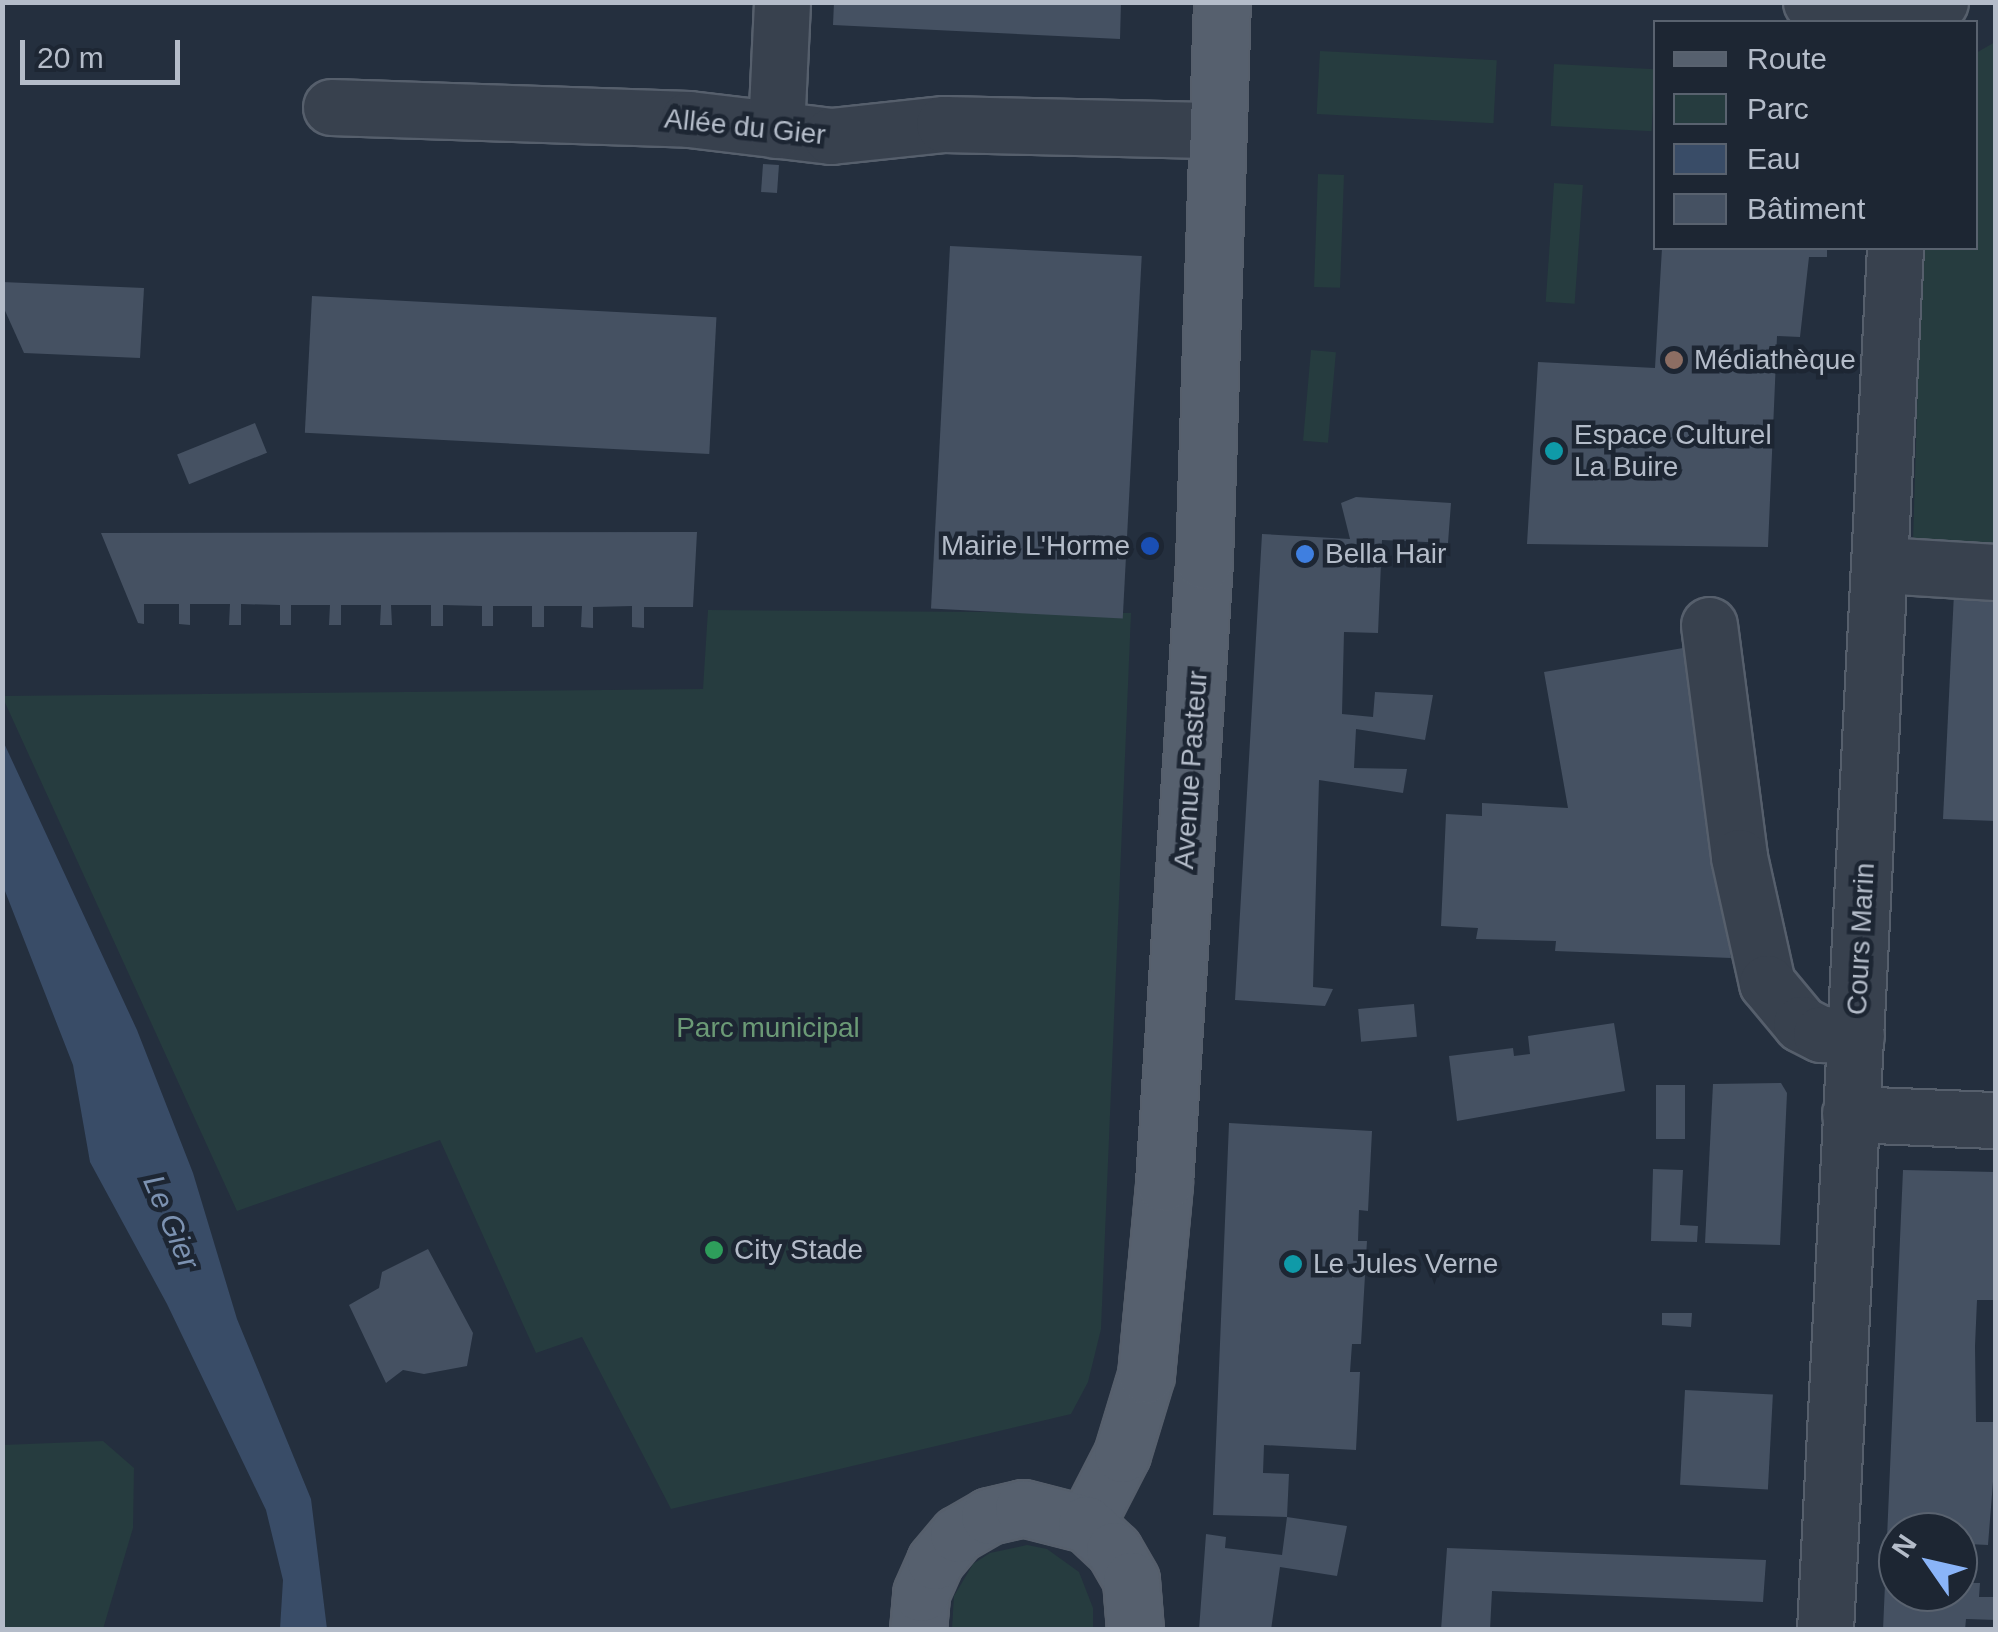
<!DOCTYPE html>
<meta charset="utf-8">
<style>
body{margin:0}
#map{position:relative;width:1998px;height:1632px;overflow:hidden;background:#242f3e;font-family:Helvetica,sans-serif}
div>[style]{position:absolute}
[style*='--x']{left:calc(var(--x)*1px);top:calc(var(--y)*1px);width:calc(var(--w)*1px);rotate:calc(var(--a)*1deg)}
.green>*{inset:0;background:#263c3f;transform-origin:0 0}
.water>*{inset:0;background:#394c67}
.building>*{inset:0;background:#455162;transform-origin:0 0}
.roads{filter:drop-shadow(2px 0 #565f6c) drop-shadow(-2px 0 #565f6c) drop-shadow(0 2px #565f6c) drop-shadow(0 -2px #565f6c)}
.minor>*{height:55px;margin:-27.5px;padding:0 27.5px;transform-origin:27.5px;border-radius:27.5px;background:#38414e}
.major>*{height:55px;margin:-27.5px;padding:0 27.5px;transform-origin:27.5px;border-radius:27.5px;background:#56606e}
.dots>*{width:28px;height:28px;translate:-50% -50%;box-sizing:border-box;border:5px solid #1d2633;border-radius:50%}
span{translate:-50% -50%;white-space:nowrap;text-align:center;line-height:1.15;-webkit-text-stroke:9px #1d2633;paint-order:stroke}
.street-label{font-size:28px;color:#b4bcc9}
.poi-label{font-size:28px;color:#b4bcc9}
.left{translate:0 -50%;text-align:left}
.right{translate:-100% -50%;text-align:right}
.park-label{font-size:28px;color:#6b9a76}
.water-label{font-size:30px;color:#7c92b1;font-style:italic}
.frame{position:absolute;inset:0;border:5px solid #b4bcc9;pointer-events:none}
.legend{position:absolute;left:1653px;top:20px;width:325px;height:230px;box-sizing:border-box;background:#1d2633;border:2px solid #59626f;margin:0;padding:12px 18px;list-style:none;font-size:30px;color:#b4bcc9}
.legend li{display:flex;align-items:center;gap:20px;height:50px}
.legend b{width:50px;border:2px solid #59626f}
.north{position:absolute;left:1878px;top:1512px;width:100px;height:100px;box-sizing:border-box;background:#1d2633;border:2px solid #59626f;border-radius:50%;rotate:304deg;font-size:28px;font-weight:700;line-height:40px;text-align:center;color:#b4bcc9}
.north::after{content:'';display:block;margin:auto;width:35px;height:45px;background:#8ab4f8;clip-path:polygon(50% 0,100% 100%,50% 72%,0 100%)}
.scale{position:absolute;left:20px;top:40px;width:160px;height:45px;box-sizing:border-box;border:5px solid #b4bcc9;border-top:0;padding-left:12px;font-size:30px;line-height:35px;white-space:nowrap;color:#b4bcc9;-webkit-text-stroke:8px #1d2633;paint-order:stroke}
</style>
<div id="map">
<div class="green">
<i style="clip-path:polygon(1995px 42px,1995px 546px,1913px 542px,1922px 248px,1976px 248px,1976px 53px)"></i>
<i style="left:1320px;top:51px;width:177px;height:63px;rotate:3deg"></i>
<i style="left:1554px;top:64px;width:101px;height:62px;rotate:3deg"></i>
<i style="left:1318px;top:174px;width:26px;height:113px;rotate:2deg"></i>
<i style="left:1554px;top:183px;width:29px;height:119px;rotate:4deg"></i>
<i style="left:1311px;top:350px;width:25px;height:91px;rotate:5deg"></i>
<i style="clip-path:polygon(708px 610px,1131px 613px,1101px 1329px,1088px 1382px,1071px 1414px,671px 1509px,582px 1337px,536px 1353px,440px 1140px,237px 1211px,2px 696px,703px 689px)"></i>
<i style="clip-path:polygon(103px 1441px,134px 1468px,133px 1528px,103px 1629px,3px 1629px,3px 1445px)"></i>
<i style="clip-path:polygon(1027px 1545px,1047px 1549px,1079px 1572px,1093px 1608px,1093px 1629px,952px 1629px,954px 1596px,973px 1564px,990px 1553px)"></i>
</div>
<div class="water">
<i style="clip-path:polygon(3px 741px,137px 1030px,193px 1173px,237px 1319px,311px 1499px,327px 1629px,280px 1629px,283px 1580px,266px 1510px,167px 1304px,90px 1162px,73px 1065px,3px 886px)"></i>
</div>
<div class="building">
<i style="clip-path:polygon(834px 2px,1121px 2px,1120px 39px,833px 25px)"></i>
<i style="left:763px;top:164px;width:16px;height:28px;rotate:4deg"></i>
<i style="left:950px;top:246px;width:192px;height:363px;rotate:3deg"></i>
<i style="clip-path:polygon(1662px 248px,1827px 248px,1827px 257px,1809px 257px,1800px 337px,1777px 336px,1768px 547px,1527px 544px,1538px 362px,1655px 368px)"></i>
<i style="clip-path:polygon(2px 282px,144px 288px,140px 358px,24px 353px,2px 304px)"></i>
<i style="left:312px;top:296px;width:405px;height:137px;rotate:3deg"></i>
<i style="left:255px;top:423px;width:32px;height:84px;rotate:68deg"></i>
<i style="clip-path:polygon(1356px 497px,1451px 503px,1448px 543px,1382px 540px,1378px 633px,1344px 632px,1342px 714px,1373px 717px,1375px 692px,1433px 695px,1425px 740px,1356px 729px,1354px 768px,1407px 769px,1403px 793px,1319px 780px,1313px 987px,1333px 989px,1325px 1006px,1235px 1000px,1262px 534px,1350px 539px,1341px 503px)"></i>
<i style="clip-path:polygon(697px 532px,693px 607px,644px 607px,644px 628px,632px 627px,632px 606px,593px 607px,593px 628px,581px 627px,582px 606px,544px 606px,544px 627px,532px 627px,532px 606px,493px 606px,493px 626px,482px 626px,482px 606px,443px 605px,443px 626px,431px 626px,431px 605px,391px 605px,392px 625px,380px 625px,381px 605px,341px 605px,341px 625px,329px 625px,330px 605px,291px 605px,291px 625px,280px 625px,280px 605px,241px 604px,241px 625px,229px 625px,230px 604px,190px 604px,190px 625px,179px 624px,179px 604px,144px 604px,144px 624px,138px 623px,101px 533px)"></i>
<i style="clip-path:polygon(1954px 593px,1996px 594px,1996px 821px,1943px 819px)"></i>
<i style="clip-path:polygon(1683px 648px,1731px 958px,1555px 951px,1556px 941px,1476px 939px,1478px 928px,1441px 926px,1446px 814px,1482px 816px,1482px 803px,1568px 808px,1544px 672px)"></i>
<i style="left:1414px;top:1004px;width:33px;height:56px;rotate:85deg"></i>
<i style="clip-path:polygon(1614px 1023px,1625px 1091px,1457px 1121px,1449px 1056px,1513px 1048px,1514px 1056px,1530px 1054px,1528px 1036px)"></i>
<i style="clip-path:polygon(1781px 1083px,1787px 1093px,1780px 1245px,1705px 1243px,1713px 1084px)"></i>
<i style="left:1656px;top:1085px;width:29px;height:54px"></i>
<i style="clip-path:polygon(1229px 1123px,1372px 1131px,1368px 1211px,1359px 1210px,1358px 1241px,1367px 1241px,1361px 1344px,1352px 1344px,1350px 1372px,1360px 1372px,1356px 1450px,1264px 1445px,1263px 1473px,1289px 1474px,1287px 1517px,1213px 1515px)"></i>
<i style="clip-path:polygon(1653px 1169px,1683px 1170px,1680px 1225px,1698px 1226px,1697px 1242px,1651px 1241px)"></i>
<i style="clip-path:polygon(evenodd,1903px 1170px,1996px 1172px,1996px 1300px,1977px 1300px,1975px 1346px,1976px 1422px,1996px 1422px,1996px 1444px,1988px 1545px,1968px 1544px,1967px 1583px,1980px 1583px,1979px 1597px,1996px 1597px,1996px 1620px,1966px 1619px,1965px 1630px,1883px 1630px,1903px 1170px,1898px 1532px,1958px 1532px,1958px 1592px,1898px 1592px,1898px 1532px)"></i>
<i style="clip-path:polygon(428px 1249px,473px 1333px,467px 1366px,424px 1374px,403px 1370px,386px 1383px,349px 1305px,379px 1288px,382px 1272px)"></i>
<i style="clip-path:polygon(1662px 1313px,1692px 1313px,1691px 1327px,1662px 1325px)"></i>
<i style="left:1685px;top:1390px;width:88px;height:95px;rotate:3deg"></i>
<i style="clip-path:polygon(1287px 1517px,1347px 1526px,1337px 1576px,1280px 1567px,1271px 1630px,1199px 1630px,1206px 1534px,1226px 1537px,1225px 1548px,1282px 1555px)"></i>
<i style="clip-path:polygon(1447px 1548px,1766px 1560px,1763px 1602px,1492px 1591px,1490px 1630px,1441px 1630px)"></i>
</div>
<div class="roads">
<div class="minor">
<i style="--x:1811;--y:2;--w:129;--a:0"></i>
<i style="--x:331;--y:107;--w:358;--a:1.9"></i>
<i style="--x:689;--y:119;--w:143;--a:6.8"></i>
<i style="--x:831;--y:136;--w:114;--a:-6.1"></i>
<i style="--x:944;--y:124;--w:274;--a:1.3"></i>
<i style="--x:776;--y:130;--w:128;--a:-87.3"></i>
<i style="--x:1881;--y:565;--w:115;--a:3.5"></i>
<i style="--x:1709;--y:625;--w:234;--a:82.6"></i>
<i style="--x:1739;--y:857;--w:129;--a:77.5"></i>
<i style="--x:1767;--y:983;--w:53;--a:50.3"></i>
<i style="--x:1801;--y:1024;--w:22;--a:27"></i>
<i style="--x:1821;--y:1034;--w:35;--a:2"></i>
<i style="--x:1850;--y:1114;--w:146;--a:2.4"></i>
<i style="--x:1825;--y:1630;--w:1384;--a:-87.1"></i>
</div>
<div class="major">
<i style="--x:1086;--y:1524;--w:79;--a:-62.8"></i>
<i style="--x:1122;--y:1454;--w:83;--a:-73.1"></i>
<i style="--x:1146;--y:1375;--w:193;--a:-84.6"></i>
<i style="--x:1164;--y:1183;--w:623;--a:-86.32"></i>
<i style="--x:1204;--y:561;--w:559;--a:-88.16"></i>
<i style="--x:918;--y:1630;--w:37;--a:-85"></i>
<i style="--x:921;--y:1593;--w:35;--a:-66"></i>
<i style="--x:935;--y:1561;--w:35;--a:-50"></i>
<i style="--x:958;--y:1534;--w:36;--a:-30"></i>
<i style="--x:989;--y:1516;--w:35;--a:-13"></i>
<i style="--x:1023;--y:1508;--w:65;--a:14.3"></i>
<i style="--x:1086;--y:1524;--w:38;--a:43"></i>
<i style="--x:1114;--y:1550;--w:34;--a:60"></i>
<i style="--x:1131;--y:1580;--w:50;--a:85.4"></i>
</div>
</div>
<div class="dots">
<i style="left:1674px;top:360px;background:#8d6e63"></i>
<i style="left:1554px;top:451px;background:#0f9aa8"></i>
<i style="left:1150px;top:546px;background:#1a4fb4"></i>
<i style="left:1305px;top:554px;background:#3f7fe0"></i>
<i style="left:714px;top:1250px;background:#2e9e5b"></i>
<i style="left:1293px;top:1264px;background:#0f9aa8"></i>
</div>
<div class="street-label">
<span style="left:745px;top:127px;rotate:6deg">Allée du Gier</span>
<span style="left:1191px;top:770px;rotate:-86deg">Avenue Pasteur</span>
<span style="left:1861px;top:939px;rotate:-87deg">Cours Marin</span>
</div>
<div class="poi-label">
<span class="left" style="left:1694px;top:360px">Médiathèque</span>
<span class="left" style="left:1574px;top:451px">Espace Culturel<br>La Buire</span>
<span class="right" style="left:1130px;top:546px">Mairie L'Horme</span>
<span class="left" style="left:1325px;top:554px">Bella Hair</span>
<span class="left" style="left:734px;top:1250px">City Stade</span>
<span class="left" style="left:1313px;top:1264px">Le Jules Verne</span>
</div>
<div class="park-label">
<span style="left:768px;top:1028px">Parc municipal</span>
</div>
<div class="water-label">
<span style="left:171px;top:1222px;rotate:67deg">Le Gier</span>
</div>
<div class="frame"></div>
<ul class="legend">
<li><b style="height:12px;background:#56606e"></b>Route</li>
<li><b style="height:28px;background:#263c3f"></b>Parc</li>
<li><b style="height:28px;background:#394c67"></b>Eau</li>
<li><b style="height:28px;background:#455162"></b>Bâtiment</li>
</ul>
<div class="north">N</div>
<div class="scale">20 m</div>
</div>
